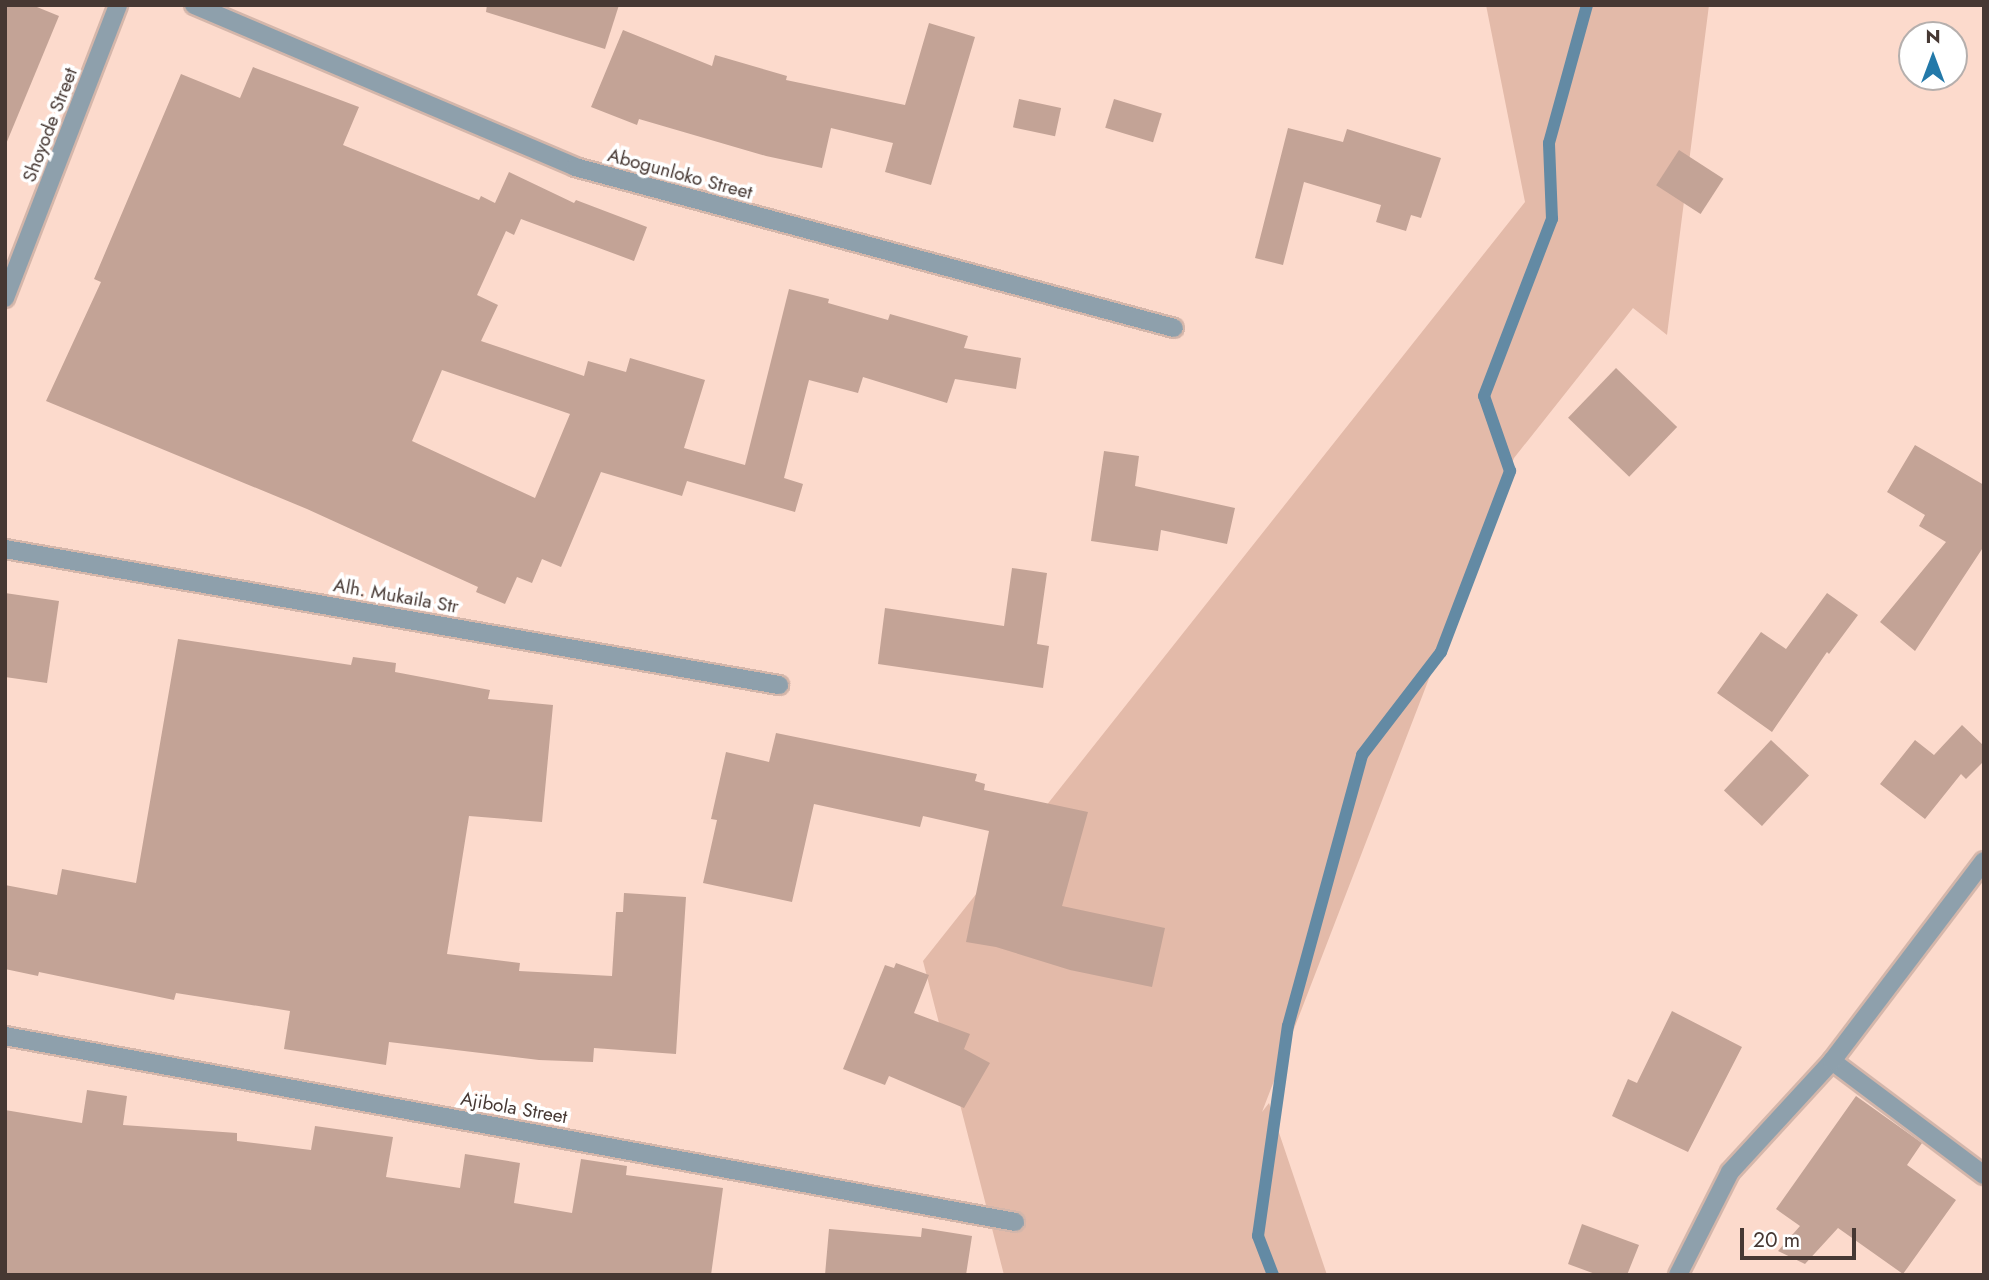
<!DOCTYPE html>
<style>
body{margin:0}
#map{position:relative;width:1989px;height:1280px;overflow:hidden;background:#fcdacc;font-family:Jost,sans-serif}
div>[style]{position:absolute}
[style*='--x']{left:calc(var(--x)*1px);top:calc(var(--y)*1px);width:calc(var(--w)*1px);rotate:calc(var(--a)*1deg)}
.green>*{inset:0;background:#e3baa9}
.stream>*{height:12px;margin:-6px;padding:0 6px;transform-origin:6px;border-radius:6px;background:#638aa4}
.building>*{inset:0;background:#c3a396;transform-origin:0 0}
.roads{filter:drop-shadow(2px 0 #d4b6aa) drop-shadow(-2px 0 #d4b6aa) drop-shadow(0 2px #d4b6aa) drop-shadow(0 -2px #d4b6aa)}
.street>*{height:18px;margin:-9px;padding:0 9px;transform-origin:9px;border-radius:9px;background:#8ea0ac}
span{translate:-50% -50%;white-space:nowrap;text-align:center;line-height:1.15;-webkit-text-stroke:7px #fff;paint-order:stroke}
.street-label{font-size:19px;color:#463833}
.frame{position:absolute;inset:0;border:7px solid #463833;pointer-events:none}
.north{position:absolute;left:1898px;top:21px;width:70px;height:70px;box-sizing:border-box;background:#fff;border:2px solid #b5afad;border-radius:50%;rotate:0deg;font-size:19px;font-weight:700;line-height:28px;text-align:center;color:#463833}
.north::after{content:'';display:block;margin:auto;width:24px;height:32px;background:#2379a9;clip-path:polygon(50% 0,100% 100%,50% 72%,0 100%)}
.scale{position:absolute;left:1740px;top:1228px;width:116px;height:32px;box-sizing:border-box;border:4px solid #463833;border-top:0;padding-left:9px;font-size:21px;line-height:24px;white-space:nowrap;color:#463833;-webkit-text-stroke:5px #fff;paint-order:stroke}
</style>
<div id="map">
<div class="green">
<i style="clip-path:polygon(1486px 5px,1709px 5px,1667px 335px,1633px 308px,1514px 458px,1262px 1112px,1269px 1103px,1327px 1275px,1004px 1275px,923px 961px,1525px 202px)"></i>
</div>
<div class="stream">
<i style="--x:1273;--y:1275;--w:42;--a:-111"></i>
<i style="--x:1258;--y:1236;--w:212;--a:-81.9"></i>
<i style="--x:1288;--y:1026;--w:281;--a:-74.7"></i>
<i style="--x:1362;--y:755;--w:130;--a:-52.5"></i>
<i style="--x:1441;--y:652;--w:194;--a:-69.1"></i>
<i style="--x:1510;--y:471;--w:79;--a:-109.1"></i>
<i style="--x:1484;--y:396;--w:190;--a:-69"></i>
<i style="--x:1552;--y:219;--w:76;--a:-92.3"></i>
<i style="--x:1549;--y:143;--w:143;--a:-74.6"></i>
</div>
<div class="building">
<i style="clip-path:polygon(5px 5px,32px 5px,59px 16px,6px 144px)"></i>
<i style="clip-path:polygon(487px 5px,619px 5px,605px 49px,486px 12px)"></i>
<i style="clip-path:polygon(929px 23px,975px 37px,931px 185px,885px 172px,893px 143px,831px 128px,822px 168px,766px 156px,639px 119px,637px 125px,591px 107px,623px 30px,712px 66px,715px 55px,787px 76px,786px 80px,905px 105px)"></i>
<i style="clip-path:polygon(evenodd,253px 67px,359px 107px,343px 145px,479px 200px,481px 196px,495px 203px,509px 172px,574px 203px,576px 200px,647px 227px,634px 261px,521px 219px,514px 235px,506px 231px,477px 295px,498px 305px,481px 341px,584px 376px,588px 361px,626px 372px,630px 358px,705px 380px,684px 448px,745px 465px,789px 289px,829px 299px,828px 303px,888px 320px,890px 314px,968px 336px,964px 348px,1021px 358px,1016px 389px,955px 379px,947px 403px,863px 377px,858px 393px,809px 380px,784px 478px,803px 484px,795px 512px,687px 481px,682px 496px,601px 472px,561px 567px,542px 559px,532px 583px,517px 577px,505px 604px,476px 592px,478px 587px,307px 509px,46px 401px,101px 282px,94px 279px,181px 74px,240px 98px,253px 67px,442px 370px,570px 414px,535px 498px,412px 441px,442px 370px)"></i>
<i style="left:1019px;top:99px;width:43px;height:29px;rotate:12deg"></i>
<i style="left:1114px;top:99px;width:50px;height:30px;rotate:17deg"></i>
<i style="clip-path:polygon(1288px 128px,1343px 142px,1347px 129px,1441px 158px,1421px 218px,1411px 215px,1406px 231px,1376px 222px,1381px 205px,1304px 182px,1283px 265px,1255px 258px)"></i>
<i style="left:1679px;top:150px;width:53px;height:42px;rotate:33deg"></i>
<i style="left:1616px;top:368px;width:85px;height:69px;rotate:44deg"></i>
<i style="clip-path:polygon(1915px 445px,1984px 485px,1984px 546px,1915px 651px,1880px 622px,1946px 542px,1919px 526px,1925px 515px,1887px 492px)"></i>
<i style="clip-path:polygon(1104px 451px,1139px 456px,1135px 486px,1235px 508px,1227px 544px,1161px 530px,1158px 551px,1091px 541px)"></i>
<i style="clip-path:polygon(1012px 568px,1047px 573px,1037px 644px,1049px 646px,1043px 688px,878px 664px,885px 608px,1004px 626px)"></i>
<i style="clip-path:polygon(5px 593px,59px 601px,47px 683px,5px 677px)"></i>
<i style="clip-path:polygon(1827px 593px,1858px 615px,1829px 654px,1827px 652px,1772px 732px,1717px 693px,1761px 632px,1786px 649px)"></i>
<i style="clip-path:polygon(178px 639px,351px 665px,353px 657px,396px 663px,395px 672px,490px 690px,488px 699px,553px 705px,542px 822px,469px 816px,447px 954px,520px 963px,519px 971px,612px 976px,616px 912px,623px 912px,624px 893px,686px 897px,676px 1054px,594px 1048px,593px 1062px,539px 1060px,389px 1042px,386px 1065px,284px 1049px,290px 1011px,176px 993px,174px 1000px,39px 972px,38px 976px,5px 969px,5px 885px,57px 895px,62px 869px,136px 883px)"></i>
<i style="clip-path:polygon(1962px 725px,1984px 746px,1984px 761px,1966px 779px,1961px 774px,1925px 819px,1880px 784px,1915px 740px,1934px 755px)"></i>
<i style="clip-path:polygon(776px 733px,977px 774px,975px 781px,985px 784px,984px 790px,1088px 812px,1062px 906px,1165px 928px,1152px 987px,1070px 970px,996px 947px,966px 942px,989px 831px,923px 816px,920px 827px,814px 804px,792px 902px,703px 883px,717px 820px,711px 819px,726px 752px,769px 762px)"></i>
<i style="left:1771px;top:740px;width:52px;height:69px;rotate:43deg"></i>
<i style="clip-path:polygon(896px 963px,929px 975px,914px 1013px,970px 1034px,964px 1049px,990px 1063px,964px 1108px,889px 1076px,885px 1085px,843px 1069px,885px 965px,894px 968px)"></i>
<i style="clip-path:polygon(1672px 1011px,1742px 1047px,1688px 1152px,1612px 1116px,1628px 1079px,1637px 1083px)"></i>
<i style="clip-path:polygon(87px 1090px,127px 1096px,123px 1125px,237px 1133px,237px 1141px,311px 1150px,315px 1126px,393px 1137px,386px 1177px,460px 1188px,465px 1154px,520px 1163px,514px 1203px,572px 1213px,581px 1159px,627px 1166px,626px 1175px,723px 1188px,711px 1275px,5px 1275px,5px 1110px,82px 1123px)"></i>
<i style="clip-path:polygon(1856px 1096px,1922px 1143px,1907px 1165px,1956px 1200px,1903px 1274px,1838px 1228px,1805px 1264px,1778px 1251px,1800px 1226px,1776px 1209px)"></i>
<i style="clip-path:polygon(1582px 1224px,1639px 1245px,1627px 1275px,1598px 1275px,1568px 1264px)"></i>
<i style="clip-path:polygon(922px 1228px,972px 1236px,966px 1275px,825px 1275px,829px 1229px,921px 1237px)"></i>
</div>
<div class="roads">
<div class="street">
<i style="--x:194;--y:5;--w:414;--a:23"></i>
<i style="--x:575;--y:167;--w:620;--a:15.04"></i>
<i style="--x:5;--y:298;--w:314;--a:-68.9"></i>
<i style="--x:5;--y:549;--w:786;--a:9.97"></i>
<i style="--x:5;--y:1036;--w:1027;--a:10.43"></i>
<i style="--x:1832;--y:1061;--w:190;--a:36.9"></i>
<i style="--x:1678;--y:1275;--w:115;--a:-63.2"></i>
<i style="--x:1730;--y:1172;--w:151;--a:-47.4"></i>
<i style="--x:1832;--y:1061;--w:251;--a:-52.8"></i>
</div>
</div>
<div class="street-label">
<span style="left:50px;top:125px;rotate:-69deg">Shoyode Street</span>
<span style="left:680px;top:174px;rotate:15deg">Abogunloko Street</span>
<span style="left:396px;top:596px;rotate:10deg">Alh. Mukaila Str</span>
<span style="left:514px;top:1108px;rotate:10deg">Ajibola Street</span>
</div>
<div class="frame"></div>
<div class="north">N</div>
<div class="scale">20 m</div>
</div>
